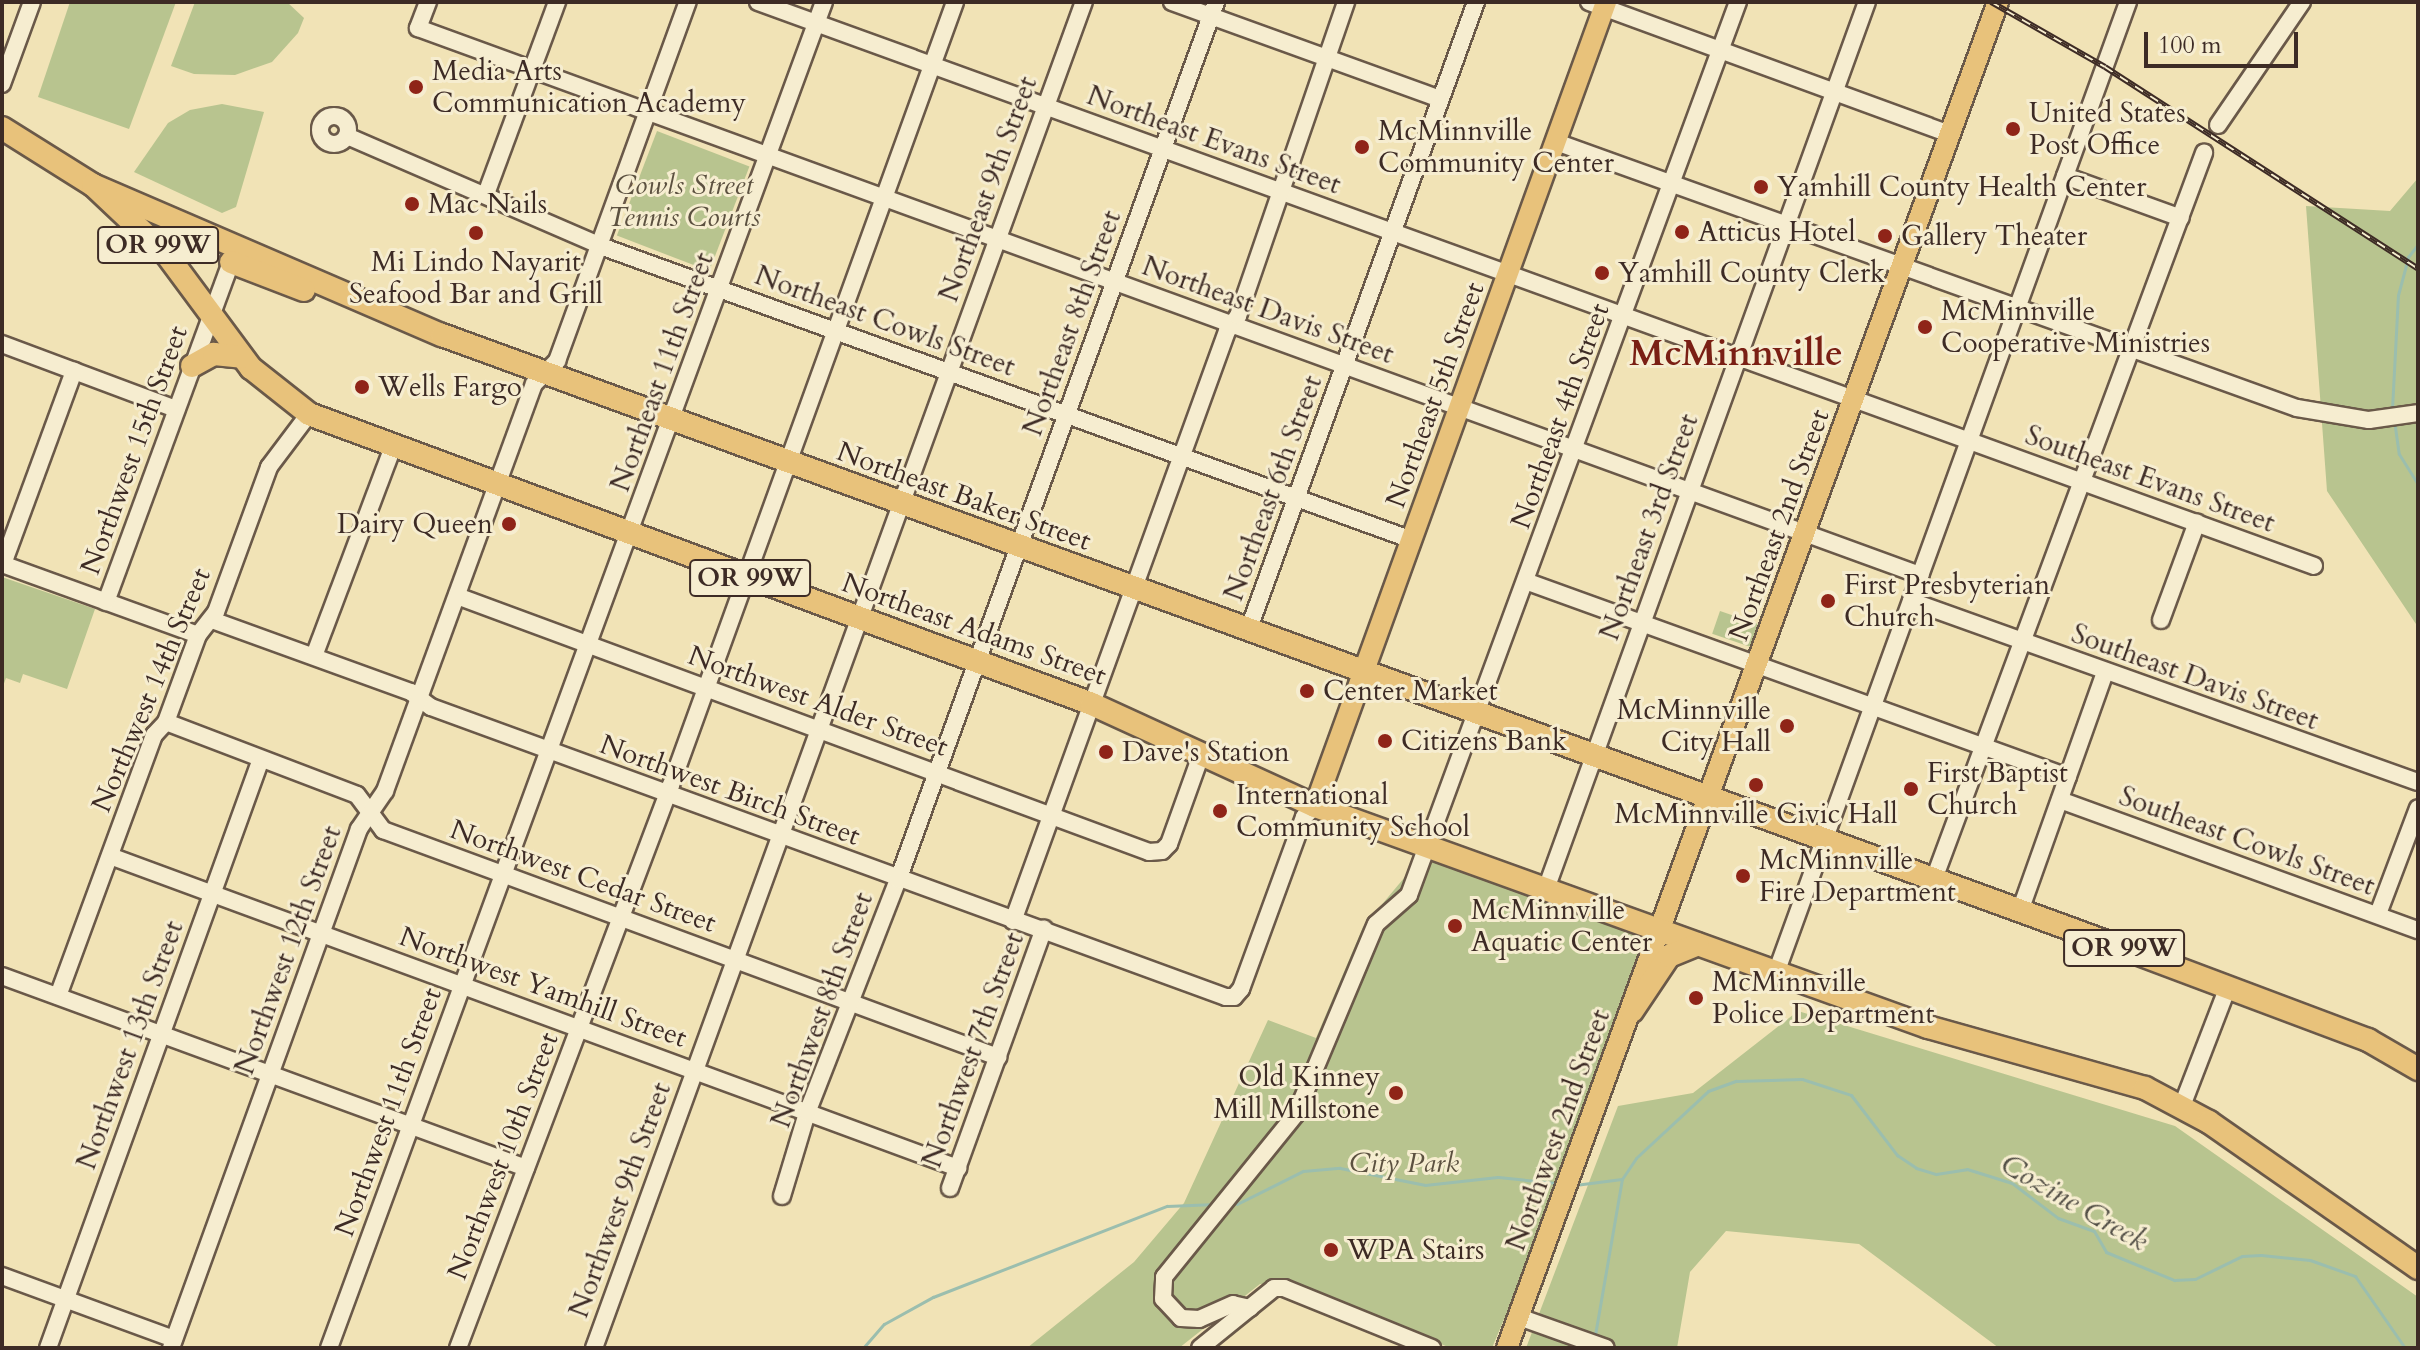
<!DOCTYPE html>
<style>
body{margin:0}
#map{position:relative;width:2420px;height:1350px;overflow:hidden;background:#f1e3b6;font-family:Cardo,serif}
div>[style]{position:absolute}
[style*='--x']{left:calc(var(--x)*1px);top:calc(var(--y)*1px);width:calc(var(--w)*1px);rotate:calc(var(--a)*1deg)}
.green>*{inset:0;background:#b8c48f;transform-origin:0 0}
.stream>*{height:3px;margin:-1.5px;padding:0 1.5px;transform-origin:1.5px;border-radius:1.5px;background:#9bbeae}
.roads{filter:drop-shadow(2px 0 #6a5949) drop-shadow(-2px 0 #6a5949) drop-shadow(0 2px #6a5949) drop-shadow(0 -2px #6a5949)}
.minor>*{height:16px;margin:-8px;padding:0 8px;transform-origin:8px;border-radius:8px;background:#f6edd0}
.minor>.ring{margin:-8px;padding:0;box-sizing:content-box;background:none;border:16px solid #f6edd0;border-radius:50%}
.major>*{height:20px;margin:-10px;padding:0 10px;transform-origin:10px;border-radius:10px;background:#e8c27b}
.highway>*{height:22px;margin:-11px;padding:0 11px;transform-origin:11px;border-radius:11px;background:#e8c27b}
.rail>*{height:6px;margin-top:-3px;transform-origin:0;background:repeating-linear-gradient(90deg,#f6edd0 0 9px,#3d2b25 0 18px);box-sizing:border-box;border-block:2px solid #3d2b25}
.dots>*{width:22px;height:22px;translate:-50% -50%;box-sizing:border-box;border:4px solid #f6edd0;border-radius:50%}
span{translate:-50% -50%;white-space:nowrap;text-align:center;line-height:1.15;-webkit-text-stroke:6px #f6edd0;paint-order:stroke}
.shield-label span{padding:2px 6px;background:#f6edd0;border:2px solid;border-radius:6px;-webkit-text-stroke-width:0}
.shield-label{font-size:26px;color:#3d2b25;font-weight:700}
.poi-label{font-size:28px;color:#3d2b25}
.left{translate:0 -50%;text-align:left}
.right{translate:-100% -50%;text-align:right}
.street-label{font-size:28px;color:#3d2b25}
.park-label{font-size:28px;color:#5c5140;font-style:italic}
.water-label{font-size:30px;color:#545047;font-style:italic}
.district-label{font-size:36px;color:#7a1f14;font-weight:700}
.frame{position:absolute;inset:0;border:4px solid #3d2b25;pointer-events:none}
.scale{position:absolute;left:2144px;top:32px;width:154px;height:36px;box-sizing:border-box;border:4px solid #3d2b25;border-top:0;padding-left:10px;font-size:24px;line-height:28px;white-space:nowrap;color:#3d2b25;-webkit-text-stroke:6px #f6edd0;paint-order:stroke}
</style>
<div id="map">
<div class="green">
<i style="clip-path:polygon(70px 2px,176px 2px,129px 129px,38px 97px)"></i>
<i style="clip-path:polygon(195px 2px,287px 2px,304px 18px,298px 33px,272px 62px,235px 75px,194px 74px,171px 66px)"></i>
<i style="clip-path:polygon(222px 104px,264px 112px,236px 207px,222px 213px,134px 172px,168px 123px,190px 110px)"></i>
<i style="left:657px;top:131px;width:99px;height:112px;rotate:21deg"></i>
<i style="clip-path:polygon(2418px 178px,2418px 627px,2327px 491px,2306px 206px,2390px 211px)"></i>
<i style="clip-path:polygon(2px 577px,95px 609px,67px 689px,23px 674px,20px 683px,6px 678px,2px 689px)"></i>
<i style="left:1720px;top:611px;width:40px;height:24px;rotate:19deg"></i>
<i style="clip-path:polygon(1430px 847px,1660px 931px,1610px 1067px,1492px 1348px,1451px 1348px,1282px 1283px,1260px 1284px,1179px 1348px,1027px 1348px,1134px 1262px,1184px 1203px,1268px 1020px,1316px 1038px,1363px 927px)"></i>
<i style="clip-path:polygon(1798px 1011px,2175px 1126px,2418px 1297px,2418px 1348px,1999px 1348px,1859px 1244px,1726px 1231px,1690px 1272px,1677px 1348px,1526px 1348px,1618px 1106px,1693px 1093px)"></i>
</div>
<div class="stream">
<i style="--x:2392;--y:409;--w:114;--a:-87"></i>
<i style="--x:2398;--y:295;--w:39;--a:-75"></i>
<i style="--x:2408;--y:257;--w:16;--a:-52"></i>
<i style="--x:2395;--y:427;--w:27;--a:82"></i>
<i style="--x:2399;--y:454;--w:36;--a:58"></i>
<i style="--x:1575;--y:1185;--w:47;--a:-7.3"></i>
<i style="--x:1237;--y:1204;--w:74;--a:-26.6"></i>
<i style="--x:1303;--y:1171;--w:37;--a:-5"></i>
<i style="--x:1340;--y:1168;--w:87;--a:11.3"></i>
<i style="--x:1425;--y:1185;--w:73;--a:-6.3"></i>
<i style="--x:1498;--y:1177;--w:58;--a:5.9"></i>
<i style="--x:1595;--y:1335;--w:158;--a:-80.2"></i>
<i style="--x:1622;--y:1179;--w:25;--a:-56"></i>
<i style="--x:1636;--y:1158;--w:98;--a:-42.9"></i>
<i style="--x:1708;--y:1091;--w:30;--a:-20"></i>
<i style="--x:1736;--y:1081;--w:66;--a:-1.7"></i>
<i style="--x:1802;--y:1079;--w:52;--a:18.1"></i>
<i style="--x:1851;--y:1095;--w:76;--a:52.5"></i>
<i style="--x:1897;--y:1155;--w:23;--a:34"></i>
<i style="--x:1916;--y:1168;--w:21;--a:17"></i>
<i style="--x:1936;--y:1174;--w:31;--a:-9"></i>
<i style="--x:1967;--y:1169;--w:47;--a:17.3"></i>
<i style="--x:2012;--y:1183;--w:58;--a:37.3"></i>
<i style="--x:2058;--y:1218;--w:38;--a:20"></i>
<i style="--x:2094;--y:1231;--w:24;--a:60"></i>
<i style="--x:2106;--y:1252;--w:74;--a:22.4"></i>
<i style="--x:2174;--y:1280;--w:21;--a:-3"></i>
<i style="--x:2195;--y:1279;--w:52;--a:-26.1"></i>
<i style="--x:2242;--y:1256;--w:19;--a:-3"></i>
<i style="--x:2261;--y:1255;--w:49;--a:5.8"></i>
<i style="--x:2310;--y:1260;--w:48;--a:19.6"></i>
<i style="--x:2355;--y:1276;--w:88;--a:55.2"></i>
<i style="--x:863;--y:1348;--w:32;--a:-49"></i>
<i style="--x:884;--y:1324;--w:56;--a:-28.9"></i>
<i style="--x:933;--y:1297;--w:251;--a:-21.3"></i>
<i style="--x:1167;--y:1206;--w:49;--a:-2.3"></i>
</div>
<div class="roads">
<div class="minor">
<i style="--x:428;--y:2;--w:28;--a:111"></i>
<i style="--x:418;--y:28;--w:1599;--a:20.01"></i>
<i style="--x:758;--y:2;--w:1655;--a:19.92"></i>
<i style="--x:1172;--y:2;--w:285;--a:19.9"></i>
<i style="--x:1589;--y:2;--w:384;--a:20.1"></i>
<i style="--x:2;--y:84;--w:87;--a:-69.9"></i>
<i class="ring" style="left:320px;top:116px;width:12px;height:12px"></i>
<i style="--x:2218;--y:125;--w:149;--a:-55.7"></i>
<i style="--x:347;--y:136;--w:282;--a:23.4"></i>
<i style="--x:606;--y:248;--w:857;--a:19.91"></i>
<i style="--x:1556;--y:142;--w:787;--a:19.75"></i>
<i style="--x:2297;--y:408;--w:73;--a:9.5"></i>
<i style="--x:2369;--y:420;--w:49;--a:-8.1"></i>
<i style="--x:2065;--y:176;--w:123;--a:19.9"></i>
<i style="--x:486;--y:194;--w:205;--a:-69.7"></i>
<i style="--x:2;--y:344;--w:186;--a:20.5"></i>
<i style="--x:2;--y:564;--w:208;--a:19.9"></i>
<i style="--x:3;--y:564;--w:206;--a:-69.8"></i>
<i style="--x:1528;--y:582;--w:574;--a:19.86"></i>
<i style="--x:457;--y:596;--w:738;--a:20.3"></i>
<i style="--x:1149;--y:852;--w:13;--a:-4"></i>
<i style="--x:1162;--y:851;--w:10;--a:-45"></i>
<i style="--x:1169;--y:844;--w:95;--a:-70.2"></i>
<i style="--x:1911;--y:601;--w:538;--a:19.65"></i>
<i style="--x:106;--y:602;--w:370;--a:-69.8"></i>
<i style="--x:212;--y:620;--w:212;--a:19.9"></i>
<i style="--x:411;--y:692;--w:25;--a:37"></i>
<i style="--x:431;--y:707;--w:846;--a:20.04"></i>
<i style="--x:1226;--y:997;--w:8;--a:0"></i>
<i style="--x:1234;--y:997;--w:11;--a:-49"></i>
<i style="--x:1241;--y:989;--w:183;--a:-69.9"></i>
<i style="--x:1304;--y:817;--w:16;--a:-45"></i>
<i style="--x:2161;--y:620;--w:104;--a:-69.8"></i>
<i style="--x:1248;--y:631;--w:669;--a:-70.08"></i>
<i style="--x:314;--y:656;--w:223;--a:-69.3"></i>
<i style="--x:166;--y:722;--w:204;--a:20.9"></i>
<i style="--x:357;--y:795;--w:44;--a:53.4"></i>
<i style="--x:383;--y:830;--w:656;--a:20.26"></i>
<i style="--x:2060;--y:800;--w:381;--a:20"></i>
<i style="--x:110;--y:856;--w:904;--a:20.2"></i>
<i style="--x:1934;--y:879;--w:775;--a:-69.6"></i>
<i style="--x:1546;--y:889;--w:943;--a:-70.11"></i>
<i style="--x:2020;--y:911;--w:254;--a:-70.4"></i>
<i style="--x:2378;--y:914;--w:113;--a:-69.3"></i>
<i style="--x:1013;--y:921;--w:628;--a:-70.06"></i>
<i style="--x:1227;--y:331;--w:19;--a:-54"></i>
<i style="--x:1238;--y:316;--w:332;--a:-71"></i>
<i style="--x:1776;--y:973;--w:1033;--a:-70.07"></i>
<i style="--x:2;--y:976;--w:558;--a:20.12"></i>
<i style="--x:58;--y:996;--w:278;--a:-69.8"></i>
<i style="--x:154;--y:735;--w:18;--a:-47"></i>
<i style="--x:166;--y:722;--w:93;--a:-69.8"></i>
<i style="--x:198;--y:635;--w:29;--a:-52"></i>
<i style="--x:216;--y:612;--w:154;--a:-69.9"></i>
<i style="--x:269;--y:467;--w:66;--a:-53"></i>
<i style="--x:2182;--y:1106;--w:128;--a:-68.9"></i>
<i style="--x:950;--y:1188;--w:276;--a:-70.1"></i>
<i style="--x:782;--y:1196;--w:87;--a:-73.2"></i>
<i style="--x:807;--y:1113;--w:250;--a:-68.7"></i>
<i style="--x:898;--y:880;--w:934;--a:-70.09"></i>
<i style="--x:2;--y:1276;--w:183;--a:20.1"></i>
<i style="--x:1250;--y:1308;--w:17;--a:-167"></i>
<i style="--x:1233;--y:1304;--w:37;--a:156"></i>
<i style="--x:1199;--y:1319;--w:18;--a:-177"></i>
<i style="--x:1181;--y:1318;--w:26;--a:-133"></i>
<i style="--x:1163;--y:1299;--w:22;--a:-87"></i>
<i style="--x:1164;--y:1277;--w:210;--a:-51"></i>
<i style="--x:1296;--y:1114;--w:206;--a:-67.2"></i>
<i style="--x:1376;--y:924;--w:44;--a:-41.3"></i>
<i style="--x:1409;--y:895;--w:952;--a:-69.78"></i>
<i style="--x:1519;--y:1317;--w:92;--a:19.6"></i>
<i style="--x:48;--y:1348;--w:626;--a:-70.12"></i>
<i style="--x:171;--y:1348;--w:552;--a:-70.09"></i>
<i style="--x:359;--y:829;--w:46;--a:-55.6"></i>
<i style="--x:385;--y:791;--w:433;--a:-69.9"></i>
<i style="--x:534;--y:384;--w:33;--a:-45"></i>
<i style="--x:557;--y:361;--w:382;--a:-70"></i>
<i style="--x:329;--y:1348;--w:1434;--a:-69.81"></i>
<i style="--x:458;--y:1348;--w:602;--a:-69.28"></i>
<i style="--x:671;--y:785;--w:833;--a:-70.06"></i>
<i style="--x:594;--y:1348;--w:1432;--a:-70"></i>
<i style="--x:1200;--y:1348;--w:95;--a:-39"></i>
<i style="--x:1274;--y:1288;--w:10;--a:0"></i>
<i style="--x:1284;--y:1288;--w:160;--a:22.1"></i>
</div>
<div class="major">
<i style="--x:1315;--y:806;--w:855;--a:-70.1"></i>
<i style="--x:1507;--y:1348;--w:1433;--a:-69.96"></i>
</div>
<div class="highway">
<i style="--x:2;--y:128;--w:107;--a:32.1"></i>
<i style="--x:93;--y:185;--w:380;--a:23.3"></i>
<i style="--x:442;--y:335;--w:1789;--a:20.04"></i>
<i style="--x:2123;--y:948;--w:262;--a:20.6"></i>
<i style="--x:2368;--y:1040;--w:58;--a:30.1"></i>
<i style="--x:93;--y:185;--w:102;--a:43.4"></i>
<i style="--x:167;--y:255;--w:141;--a:53.4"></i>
<i style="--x:251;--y:368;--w:74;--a:38.4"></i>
<i style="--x:309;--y:414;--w:835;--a:20.32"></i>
<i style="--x:1092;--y:704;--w:245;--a:24.6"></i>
<i style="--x:1315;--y:806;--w:652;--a:19.83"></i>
<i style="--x:1928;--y:1027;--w:225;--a:15.7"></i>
<i style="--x:2145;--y:1088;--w:72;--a:28"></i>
<i style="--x:2209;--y:1122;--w:255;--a:34.9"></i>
<i style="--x:231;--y:262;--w:78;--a:21"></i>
<i style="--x:192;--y:366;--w:25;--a:-29"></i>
<i style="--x:214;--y:354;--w:28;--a:6"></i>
<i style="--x:1632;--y:1011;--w:66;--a:-56.1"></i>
<i style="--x:1669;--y:956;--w:31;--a:-22"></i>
</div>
</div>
<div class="rail">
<i style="--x:1991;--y:2;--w:131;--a:29.7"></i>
<i style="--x:2105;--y:67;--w:373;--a:32.8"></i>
</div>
<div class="dots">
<i style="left:416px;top:87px;background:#8f2418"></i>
<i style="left:2013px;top:129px;background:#8f2418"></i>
<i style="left:1362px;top:147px;background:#8f2418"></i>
<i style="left:1761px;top:187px;background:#8f2418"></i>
<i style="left:412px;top:204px;background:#8f2418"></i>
<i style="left:1682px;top:232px;background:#8f2418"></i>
<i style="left:476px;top:233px;background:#8f2418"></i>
<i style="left:1885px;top:236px;background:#8f2418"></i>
<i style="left:1602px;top:273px;background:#8f2418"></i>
<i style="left:1925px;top:327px;background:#8f2418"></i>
<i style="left:362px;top:387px;background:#8f2418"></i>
<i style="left:509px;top:524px;background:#8f2418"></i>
<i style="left:1828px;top:601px;background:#8f2418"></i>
<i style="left:1307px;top:691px;background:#8f2418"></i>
<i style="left:1787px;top:726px;background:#8f2418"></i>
<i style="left:1385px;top:741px;background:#8f2418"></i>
<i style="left:1106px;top:752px;background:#8f2418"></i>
<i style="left:1756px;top:785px;background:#8f2418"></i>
<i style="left:1911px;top:789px;background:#8f2418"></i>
<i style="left:1220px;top:811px;background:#8f2418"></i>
<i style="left:1743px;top:876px;background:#8f2418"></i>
<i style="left:1455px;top:926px;background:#8f2418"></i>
<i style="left:1696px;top:998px;background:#8f2418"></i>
<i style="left:1396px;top:1093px;background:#8f2418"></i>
<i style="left:1331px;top:1250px;background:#8f2418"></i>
</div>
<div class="shield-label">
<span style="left:158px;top:245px">OR 99W</span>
<span style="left:750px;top:578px">OR 99W</span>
<span style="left:2124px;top:948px">OR 99W</span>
</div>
<div class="poi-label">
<span class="left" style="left:432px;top:87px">Media Arts<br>Communication Academy</span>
<span class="left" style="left:2029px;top:129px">United States<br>Post Office</span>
<span class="left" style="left:1378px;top:147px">McMinnville<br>Community Center</span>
<span class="left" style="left:1777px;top:187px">Yamhill County Health Center</span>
<span class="left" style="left:428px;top:204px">Mac Nails</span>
<span class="left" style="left:1698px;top:232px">Atticus Hotel</span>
<span class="left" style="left:1901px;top:236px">Gallery Theater</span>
<span style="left:476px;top:278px">Mi Lindo Nayarit<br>Seafood Bar and Grill</span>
<span class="left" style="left:1618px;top:273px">Yamhill County Clerk</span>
<span class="left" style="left:1941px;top:327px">McMinnville<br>Cooperative Ministries</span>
<span class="left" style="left:378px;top:387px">Wells Fargo</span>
<span class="right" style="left:493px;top:524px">Dairy Queen</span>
<span class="left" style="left:1844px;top:601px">First Presbyterian<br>Church</span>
<span class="left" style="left:1323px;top:691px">Center Market</span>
<span class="right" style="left:1771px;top:726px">McMinnville<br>City Hall</span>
<span class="left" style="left:1401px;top:741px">Citizens Bank</span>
<span class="left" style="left:1122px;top:752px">Dave's Station</span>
<span class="left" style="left:1927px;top:789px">First Baptist<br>Church</span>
<span class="left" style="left:1236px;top:811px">International<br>Community School</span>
<span style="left:1756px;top:814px">McMinnville Civic Hall</span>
<span class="left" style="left:1759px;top:876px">McMinnville<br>Fire Department</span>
<span class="left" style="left:1471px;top:926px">McMinnville<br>Aquatic Center</span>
<span class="left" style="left:1712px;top:998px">McMinnville<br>Police Department</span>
<span class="right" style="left:1380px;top:1093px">Old Kinney<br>Mill Millstone</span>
<span class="left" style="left:1347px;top:1250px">WPA Stairs</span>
</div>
<div class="street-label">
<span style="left:1214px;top:140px;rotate:20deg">Northeast Evans Street</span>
<span style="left:988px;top:189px;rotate:-70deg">Northeast 9th Street</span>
<span style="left:1268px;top:310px;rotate:20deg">Northeast Davis Street</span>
<span style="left:885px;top:321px;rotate:20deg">Northeast Cowls Street</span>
<span style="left:1072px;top:323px;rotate:-70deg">Northeast 8th Street</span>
<span style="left:662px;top:372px;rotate:-70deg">Northeast 11th Street</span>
<span style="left:1435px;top:395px;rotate:-70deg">Northeast 5th Street</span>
<span style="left:1560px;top:416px;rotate:-70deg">Northeast 4th Street</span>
<span style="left:134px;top:450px;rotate:-70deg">Northwest 15th Street</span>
<span style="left:2150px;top:479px;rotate:20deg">Southeast Evans Street</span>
<span style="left:1273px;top:488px;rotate:-70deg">Northeast 6th Street</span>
<span style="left:964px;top:496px;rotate:20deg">Northeast Baker Street</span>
<span style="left:1779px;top:525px;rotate:-70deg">Northeast 2nd Street</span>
<span style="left:1649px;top:527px;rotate:-70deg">Northeast 3rd Street</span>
<span style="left:974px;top:629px;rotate:20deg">Northeast Adams Street</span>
<span style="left:2195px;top:677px;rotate:20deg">Southeast Davis Street</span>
<span style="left:151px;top:690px;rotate:-67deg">Northwest 14th Street</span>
<span style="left:818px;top:701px;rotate:20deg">Northwest Alder Street</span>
<span style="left:730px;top:790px;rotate:20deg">Northwest Birch Street</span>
<span style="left:2247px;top:841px;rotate:20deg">Southeast Cowls Street</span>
<span style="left:583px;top:876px;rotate:20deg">Northwest Cedar Street</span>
<span style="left:288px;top:950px;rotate:-70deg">Northwest 12th Street</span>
<span style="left:543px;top:987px;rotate:20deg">Northwest Yamhill Street</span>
<span style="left:822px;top:1010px;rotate:-70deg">Northwest 8th Street</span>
<span style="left:130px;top:1045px;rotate:-70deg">Northwest 13th Street</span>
<span style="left:973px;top:1050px;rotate:-70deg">Northwest 7th Street</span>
<span style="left:388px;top:1112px;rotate:-70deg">Northwest 11th Street</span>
<span style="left:1558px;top:1130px;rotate:-70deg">Northwest 2nd Street</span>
<span style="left:503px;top:1156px;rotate:-69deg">Northwest 10th Street</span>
<span style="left:620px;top:1200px;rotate:-70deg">Northwest 9th Street</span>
</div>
<div class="park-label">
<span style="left:684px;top:201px">Cowls Street<br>Tennis Courts</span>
<span style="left:1404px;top:1163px">City Park</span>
</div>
<div class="water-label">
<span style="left:2074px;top:1203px;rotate:30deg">Cozine Creek</span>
</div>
<div class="district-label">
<span style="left:1736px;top:354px">McMinnville</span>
</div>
<div class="frame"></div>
<div class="scale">100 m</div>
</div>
